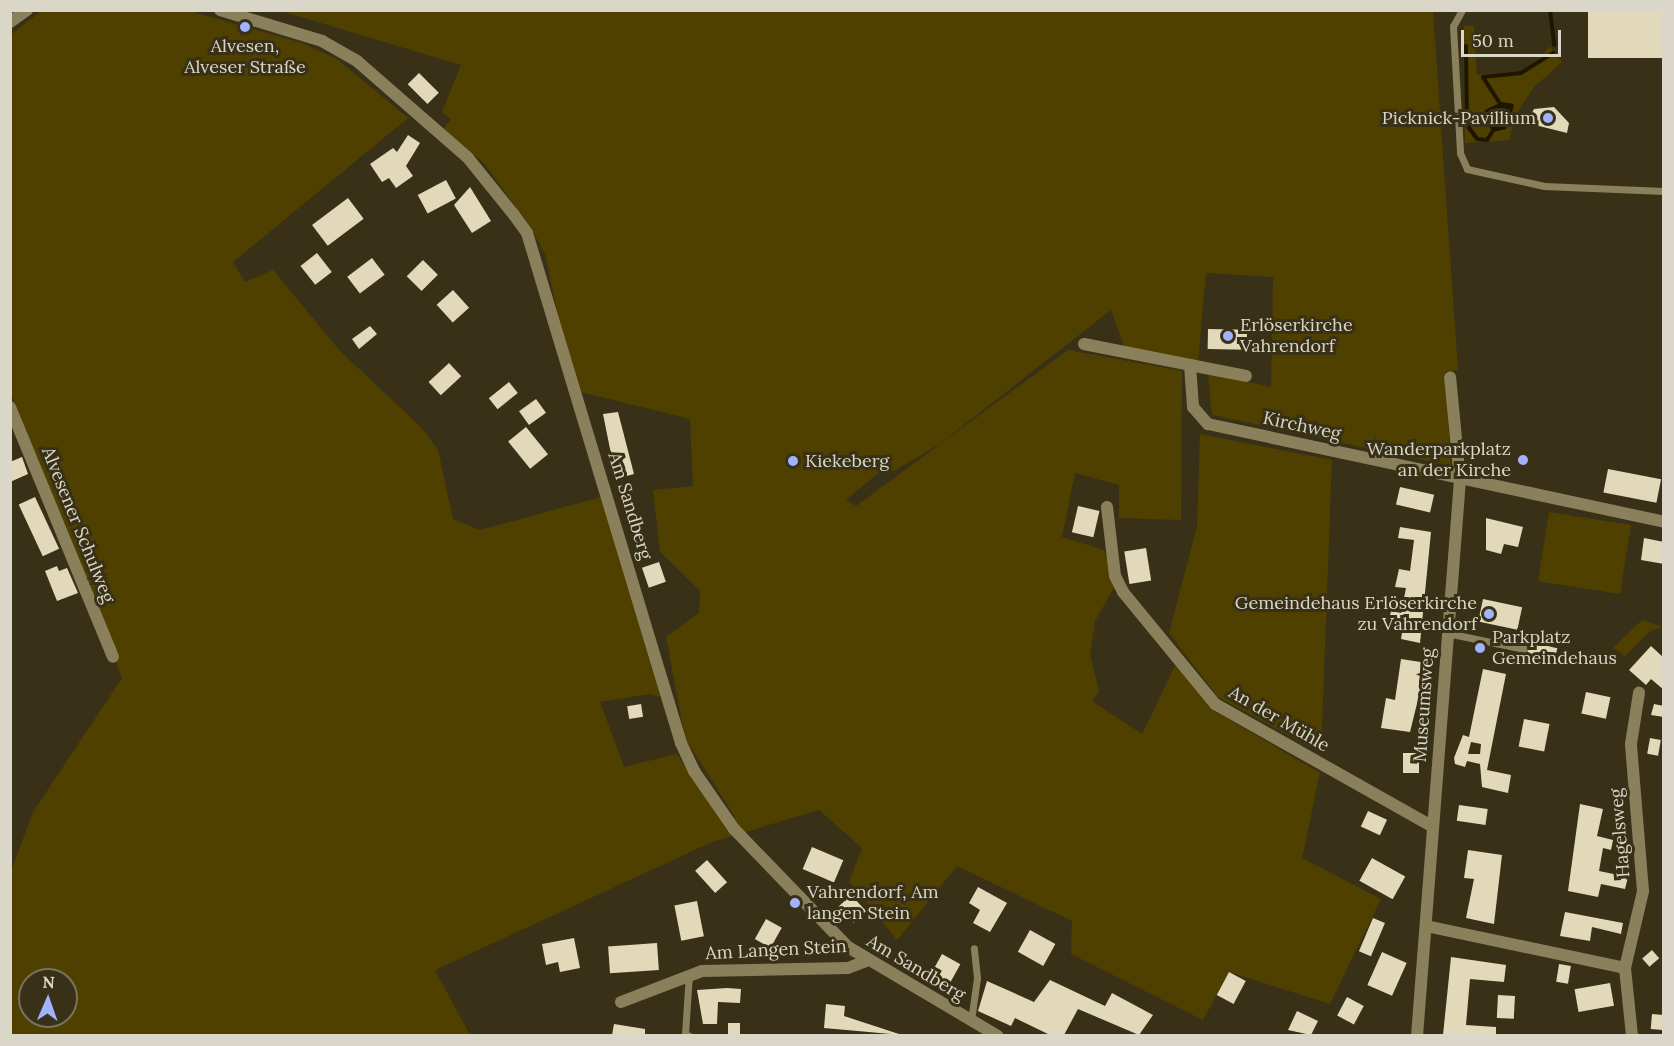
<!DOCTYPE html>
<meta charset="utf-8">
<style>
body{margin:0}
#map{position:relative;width:1674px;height:1046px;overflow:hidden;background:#383117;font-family:Lora,serif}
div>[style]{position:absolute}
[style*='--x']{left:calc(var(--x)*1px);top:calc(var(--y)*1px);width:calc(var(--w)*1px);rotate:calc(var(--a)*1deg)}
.green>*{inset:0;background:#4f4000;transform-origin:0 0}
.water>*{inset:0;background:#1e1600}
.stream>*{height:4px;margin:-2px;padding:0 2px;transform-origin:2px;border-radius:2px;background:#1e1600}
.building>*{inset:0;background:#e2d9ba;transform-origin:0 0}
.service>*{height:7px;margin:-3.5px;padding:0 3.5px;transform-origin:3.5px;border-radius:3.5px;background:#8a805c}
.minor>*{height:12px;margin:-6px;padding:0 6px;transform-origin:6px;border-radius:6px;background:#8a805c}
.dots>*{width:16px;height:16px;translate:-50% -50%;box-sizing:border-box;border:3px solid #383117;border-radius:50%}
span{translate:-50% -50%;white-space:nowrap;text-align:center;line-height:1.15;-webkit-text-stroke:6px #383117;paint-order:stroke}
.poi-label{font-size:18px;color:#dbd7c8}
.right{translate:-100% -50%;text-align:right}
.left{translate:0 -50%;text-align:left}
.street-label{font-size:18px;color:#dbd7c8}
.frame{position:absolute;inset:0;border:12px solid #dbd7c8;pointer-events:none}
.north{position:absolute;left:18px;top:968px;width:60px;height:60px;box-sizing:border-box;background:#383117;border:2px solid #79735e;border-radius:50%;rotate:2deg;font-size:16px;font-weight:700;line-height:24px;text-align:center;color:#dbd7c8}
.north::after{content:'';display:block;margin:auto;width:21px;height:27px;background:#a2b2fd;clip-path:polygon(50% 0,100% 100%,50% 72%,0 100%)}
.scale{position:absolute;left:1461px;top:30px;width:100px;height:27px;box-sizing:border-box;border:3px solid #dbd7c8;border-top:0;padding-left:8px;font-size:18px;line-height:21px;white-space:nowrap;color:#dbd7c8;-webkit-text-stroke:4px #383117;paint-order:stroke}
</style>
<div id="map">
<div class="green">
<i style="clip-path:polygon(evenodd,41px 11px,189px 11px,302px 43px,337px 59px,408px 118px,233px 262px,245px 282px,273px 270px,340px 351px,422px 428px,438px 450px,453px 519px,480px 530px,605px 496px,665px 698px,649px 694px,600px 702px,624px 767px,677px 754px,722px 822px,735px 817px,685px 738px,666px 637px,699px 613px,700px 591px,660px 552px,653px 490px,693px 486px,690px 419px,581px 392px,567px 357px,545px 254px,532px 230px,485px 164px,443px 129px,451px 119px,442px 112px,461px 65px,281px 11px,1433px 11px,1458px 370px,1445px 372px,1451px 466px,1212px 415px,1208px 373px,1271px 387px,1273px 277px,1206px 273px,1198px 362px,1126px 351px,1111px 310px,941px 443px,894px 471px,878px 473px,846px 500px,856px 506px,1068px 350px,1182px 371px,1181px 520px,1119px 518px,1119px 485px,1075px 473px,1062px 537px,1104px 550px,1115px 586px,1095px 621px,1090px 655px,1099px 691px,1092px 701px,1142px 734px,1176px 664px,1211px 709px,1320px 773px,1302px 858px,1381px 899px,1330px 1004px,1229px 972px,1203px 1020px,1071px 954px,1072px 921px,957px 866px,897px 940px,849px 882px,862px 848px,819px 810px,712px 842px,435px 970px,470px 1035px,11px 1035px,10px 874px,33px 812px,122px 678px,11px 393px,11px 35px,41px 11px,30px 980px,66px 980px,66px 1016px,30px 1016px,30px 980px)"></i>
<i style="clip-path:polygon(1464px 25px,1474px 26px,1477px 75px,1520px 71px,1538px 63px,1549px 46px,1562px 62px,1534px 87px,1513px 119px,1510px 140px,1465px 143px)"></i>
<i style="clip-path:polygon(1200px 434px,1332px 460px,1321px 753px,1218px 697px,1169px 633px,1197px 526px)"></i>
<i style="left:1549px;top:512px;width:83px;height:70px;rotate:9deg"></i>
<i style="clip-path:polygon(1642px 620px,1663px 627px,1650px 631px,1625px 656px,1613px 648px)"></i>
</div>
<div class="water">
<i style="clip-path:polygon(1502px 102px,1514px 104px,1512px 113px,1506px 129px,1493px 132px,1483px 118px,1485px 110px)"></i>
</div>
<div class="stream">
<i style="--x:1550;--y:10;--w:35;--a:83"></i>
<i style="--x:1466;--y:46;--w:79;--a:89.3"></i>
<i style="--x:1467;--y:125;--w:17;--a:54"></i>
<i style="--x:1477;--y:139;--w:10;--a:6"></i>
<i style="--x:1487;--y:140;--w:13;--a:-58"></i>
<i style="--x:1501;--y:105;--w:33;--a:-123"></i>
<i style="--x:1483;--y:77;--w:38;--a:-6"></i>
<i style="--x:1521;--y:73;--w:38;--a:-32"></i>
</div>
<div class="building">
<i style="left:1588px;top:10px;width:76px;height:48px"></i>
<i style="left:419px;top:73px;width:28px;height:16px;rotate:45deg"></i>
<i style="clip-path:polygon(1554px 107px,1569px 123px,1567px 133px,1527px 123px,1534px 109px)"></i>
<i style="clip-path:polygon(408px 135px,420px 143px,406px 166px,413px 176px,396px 188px,389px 178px,382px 182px,370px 164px,393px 148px,397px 152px)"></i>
<i style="left:446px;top:180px;width:21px;height:32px;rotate:62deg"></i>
<i style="clip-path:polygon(470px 187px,491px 221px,472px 233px,454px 205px)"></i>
<i style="left:348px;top:198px;width:26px;height:45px;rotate:53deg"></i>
<i style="left:317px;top:253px;width:24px;height:21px;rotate:52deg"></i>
<i style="left:372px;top:258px;width:21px;height:31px;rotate:53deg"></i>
<i style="left:423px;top:260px;width:21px;height:23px;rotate:45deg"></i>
<i style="left:453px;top:290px;width:24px;height:22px;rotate:48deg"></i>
<i style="clip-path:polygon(370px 326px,377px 334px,359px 349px,352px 339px)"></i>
<i style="left:1208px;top:329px;width:39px;height:20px;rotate:1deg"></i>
<i style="left:449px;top:363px;width:18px;height:28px;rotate:47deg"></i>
<i style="left:509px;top:382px;width:14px;height:26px;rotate:51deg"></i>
<i style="left:536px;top:399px;width:17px;height:21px;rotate:54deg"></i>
<i style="clip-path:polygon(618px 412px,634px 474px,616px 479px,603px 414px)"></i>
<i style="left:526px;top:427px;width:35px;height:23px;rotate:51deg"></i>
<i style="clip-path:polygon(22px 457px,28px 474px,10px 482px,10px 462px)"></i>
<i style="left:1608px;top:469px;width:54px;height:24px;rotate:11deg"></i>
<i style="left:1400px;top:487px;width:35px;height:18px;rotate:13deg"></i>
<i style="left:35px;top:497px;width:57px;height:18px;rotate:65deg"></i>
<i style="left:1078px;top:506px;width:22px;height:27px;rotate:13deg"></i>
<i style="clip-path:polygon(1486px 518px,1523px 527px,1518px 547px,1504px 544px,1501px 554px,1486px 550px)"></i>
<i style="clip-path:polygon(1400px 527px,1431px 532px,1420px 643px,1401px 639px,1403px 627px,1388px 625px,1391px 611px,1401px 613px,1406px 588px,1395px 587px,1399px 569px,1410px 571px,1414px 540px,1398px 538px)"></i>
<i style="clip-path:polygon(1644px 538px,1664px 542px,1664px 564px,1641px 560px)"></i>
<i style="left:1146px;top:548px;width:33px;height:22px;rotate:81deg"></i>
<i style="left:659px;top:562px;width:21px;height:18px;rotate:71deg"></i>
<i style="clip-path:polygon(57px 566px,59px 571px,67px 568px,78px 593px,57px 601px,45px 571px)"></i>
<i style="left:1483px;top:599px;width:40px;height:23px;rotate:12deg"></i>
<i style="left:1530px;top:642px;width:28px;height:15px;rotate:13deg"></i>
<i style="clip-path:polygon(1651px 646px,1664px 658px,1664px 690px,1651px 679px,1646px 685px,1629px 670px)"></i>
<i style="clip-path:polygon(1401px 659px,1427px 663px,1410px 732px,1381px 728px,1386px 698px,1395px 700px)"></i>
<i style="clip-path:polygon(evenodd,1483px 669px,1506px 674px,1487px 770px,1511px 775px,1508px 793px,1482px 787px,1480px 764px,1467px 761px,1465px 767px,1455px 764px,1454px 758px,1463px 735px,1469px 737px,1483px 669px,1471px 742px,1481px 744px,1480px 754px,1468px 754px,1471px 742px)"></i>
<i style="left:1586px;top:692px;width:25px;height:22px;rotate:12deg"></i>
<i style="left:641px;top:704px;width:13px;height:14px;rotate:81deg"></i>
<i style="clip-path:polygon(1654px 704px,1664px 706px,1664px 717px,1651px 715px)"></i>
<i style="left:1524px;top:719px;width:26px;height:28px;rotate:11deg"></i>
<i style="left:1650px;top:738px;width:11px;height:16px;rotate:10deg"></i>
<i style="left:1403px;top:753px;width:16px;height:20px"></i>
<i style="clip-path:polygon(1580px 804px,1603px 809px,1597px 836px,1613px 840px,1611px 850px,1603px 848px,1599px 871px,1628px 877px,1625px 889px,1601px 884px,1598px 897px,1568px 891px)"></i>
<i style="left:1459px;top:805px;width:29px;height:16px;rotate:8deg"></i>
<i style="left:1368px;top:811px;width:21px;height:17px;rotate:25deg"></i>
<i style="left:812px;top:847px;width:34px;height:24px;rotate:23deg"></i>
<i style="clip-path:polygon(1468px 850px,1502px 855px,1494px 924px,1466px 918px,1474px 879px,1464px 878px)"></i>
<i style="left:1372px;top:858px;width:38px;height:26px;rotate:29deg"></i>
<i style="left:707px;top:860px;width:30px;height:16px;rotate:48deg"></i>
<i style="clip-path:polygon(978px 887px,1007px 903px,990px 932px,973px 923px,980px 910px,969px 903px)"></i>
<i style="left:851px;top:895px;width:22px;height:17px;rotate:47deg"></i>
<i style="left:697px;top:901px;width:36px;height:23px;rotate:79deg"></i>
<i style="clip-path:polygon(1565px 912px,1623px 923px,1621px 934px,1592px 927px,1590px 941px,1560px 936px)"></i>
<i style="left:1373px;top:918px;width:13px;height:36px;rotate:23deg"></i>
<i style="left:766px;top:919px;width:18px;height:23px;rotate:29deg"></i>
<i style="left:1030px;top:930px;width:29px;height:25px;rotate:29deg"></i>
<i style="clip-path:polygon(574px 938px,580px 968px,560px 972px,558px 962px,546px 965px,542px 944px)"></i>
<i style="left:657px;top:943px;width:27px;height:49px;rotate:86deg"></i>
<i style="left:1652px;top:950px;width:11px;height:13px;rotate:49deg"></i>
<i style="left:1382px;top:952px;width:27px;height:36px;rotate:24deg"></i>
<i style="left:942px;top:954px;width:21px;height:24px;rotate:29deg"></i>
<i style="clip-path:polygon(1451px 957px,1506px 965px,1504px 982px,1470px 979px,1466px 1025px,1496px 1027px,1496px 1035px,1443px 1035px)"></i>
<i style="left:1559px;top:964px;width:12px;height:18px;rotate:9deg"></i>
<i style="left:1229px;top:972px;width:19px;height:26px;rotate:28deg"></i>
<i style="clip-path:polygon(1050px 980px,1105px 1006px,1112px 993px,1153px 1015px,1139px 1035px,1078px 1009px,1064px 1035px,1050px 1035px,1015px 1018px,1011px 1026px,978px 1011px,987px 981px,1034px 1002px)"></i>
<i style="left:1610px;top:983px;width:23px;height:36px;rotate:80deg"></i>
<i style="clip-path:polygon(727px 988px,741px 989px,740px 1003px,718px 1002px,717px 1024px,703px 1024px,697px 990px)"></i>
<i style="left:1498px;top:995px;width:17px;height:23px;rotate:3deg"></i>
<i style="left:1347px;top:997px;width:19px;height:21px;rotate:28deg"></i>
<i style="clip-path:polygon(826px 1004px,845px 1006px,844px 1016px,902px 1035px,824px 1028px)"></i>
<i style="clip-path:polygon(1297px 1011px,1318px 1021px,1311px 1035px,1288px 1030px)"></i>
<i style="left:1652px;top:1014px;width:12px;height:15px;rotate:5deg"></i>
<i style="left:728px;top:1023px;width:12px;height:12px"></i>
<i style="clip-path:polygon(614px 1024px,645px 1029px,645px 1035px,612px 1035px)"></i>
</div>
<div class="service">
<i style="--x:1462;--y:10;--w:18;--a:119"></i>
<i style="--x:1453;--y:26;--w:127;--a:86.8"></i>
<i style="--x:1460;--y:153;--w:17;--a:66"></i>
<i style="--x:1467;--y:169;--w:79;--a:12.4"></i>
<i style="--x:1544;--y:186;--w:120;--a:2.4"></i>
<i style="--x:1447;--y:633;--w:79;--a:11.7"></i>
<i style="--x:689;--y:974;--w:60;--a:93.8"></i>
<i style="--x:685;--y:1034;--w:5;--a:22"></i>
<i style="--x:971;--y:1021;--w:43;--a:-82.1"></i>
<i style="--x:977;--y:978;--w:30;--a:-96"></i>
</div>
<div class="minor">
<i style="--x:220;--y:10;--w:107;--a:16.9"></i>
<i style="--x:322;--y:41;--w:40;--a:29.7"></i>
<i style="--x:357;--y:61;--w:147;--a:41.1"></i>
<i style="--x:468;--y:158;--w:73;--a:51.1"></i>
<i style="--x:514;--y:215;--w:22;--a:54"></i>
<i style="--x:527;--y:233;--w:533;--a:73.2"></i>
<i style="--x:681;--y:743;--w:31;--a:65"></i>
<i style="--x:694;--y:771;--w:70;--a:55.4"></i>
<i style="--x:734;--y:829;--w:164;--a:46"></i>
<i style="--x:848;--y:947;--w:174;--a:30.7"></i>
<i style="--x:10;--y:22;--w:21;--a:-35"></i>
<i style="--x:1084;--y:344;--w:108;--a:11.2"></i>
<i style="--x:1190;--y:365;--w:42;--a:85.9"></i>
<i style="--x:1193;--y:407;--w:23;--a:49"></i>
<i style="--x:1208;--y:424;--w:466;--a:12.1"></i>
<i style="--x:1190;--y:365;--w:57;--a:11.1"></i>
<i style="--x:10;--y:407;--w:270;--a:67.6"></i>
<i style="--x:1107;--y:507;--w:69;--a:83.4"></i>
<i style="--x:1115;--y:576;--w:18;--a:63"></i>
<i style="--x:1123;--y:592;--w:145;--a:50.6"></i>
<i style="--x:1215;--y:704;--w:250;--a:29.4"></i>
<i style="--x:1426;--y:926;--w:203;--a:11.9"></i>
<i style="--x:1625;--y:968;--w:79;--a:-76.8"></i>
<i style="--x:1643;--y:891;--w:147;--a:-94.7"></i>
<i style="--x:1631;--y:744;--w:52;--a:-81.1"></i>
<i style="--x:1625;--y:968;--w:68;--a:84.1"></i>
<i style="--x:621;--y:1002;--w:87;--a:-20.9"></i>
<i style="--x:702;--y:971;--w:146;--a:-1.2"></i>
<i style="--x:848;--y:968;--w:19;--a:-21"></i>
<i style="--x:1417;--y:1036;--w:558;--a:-85.58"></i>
<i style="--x:1460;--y:480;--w:103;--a:-95.5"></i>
</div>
<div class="dots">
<i style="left:245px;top:27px;background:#a2b2fd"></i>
<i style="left:1548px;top:118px;background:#a2b2fd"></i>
<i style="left:1228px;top:336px;background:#a2b2fd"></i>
<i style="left:1523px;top:460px;background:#a2b2fd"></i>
<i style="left:793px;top:461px;background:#a2b2fd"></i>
<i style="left:1489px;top:614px;background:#a2b2fd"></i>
<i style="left:1480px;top:648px;background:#a2b2fd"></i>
<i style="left:795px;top:903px;background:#a2b2fd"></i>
</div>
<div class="poi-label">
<span style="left:245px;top:57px">Alvesen,<br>Alveser Straße</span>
<span class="right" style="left:1536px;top:118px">Picknick-Pavillium</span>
<span class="left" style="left:1240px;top:336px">Erlöserkirche<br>Vahrendorf</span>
<span class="right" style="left:1511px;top:460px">Wanderparkplatz<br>an der Kirche</span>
<span class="left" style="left:805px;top:461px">Kiekeberg</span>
<span class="right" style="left:1477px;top:614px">Gemeindehaus Erlöserkirche<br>zu Vahrendorf</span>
<span class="left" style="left:1492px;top:648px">Parkplatz<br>Gemeindehaus</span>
<span class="left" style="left:807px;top:903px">Vahrendorf, Am<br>langen Stein</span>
</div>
<div class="street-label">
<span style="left:1302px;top:426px;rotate:12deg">Kirchweg</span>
<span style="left:630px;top:506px;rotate:73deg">Am Sandberg</span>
<span style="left:78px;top:525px;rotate:68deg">Alvesener Schulweg</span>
<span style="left:1424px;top:705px;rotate:-86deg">Museumsweg</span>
<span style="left:1279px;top:719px;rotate:30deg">An der Mühle</span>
<span style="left:1620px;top:833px;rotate:-95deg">Hagelsweg</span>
<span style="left:776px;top:950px;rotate:-3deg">Am Langen Stein</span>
<span style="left:916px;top:968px;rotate:31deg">Am Sandberg</span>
</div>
<div class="frame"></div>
<div class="north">N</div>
<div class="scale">50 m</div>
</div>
